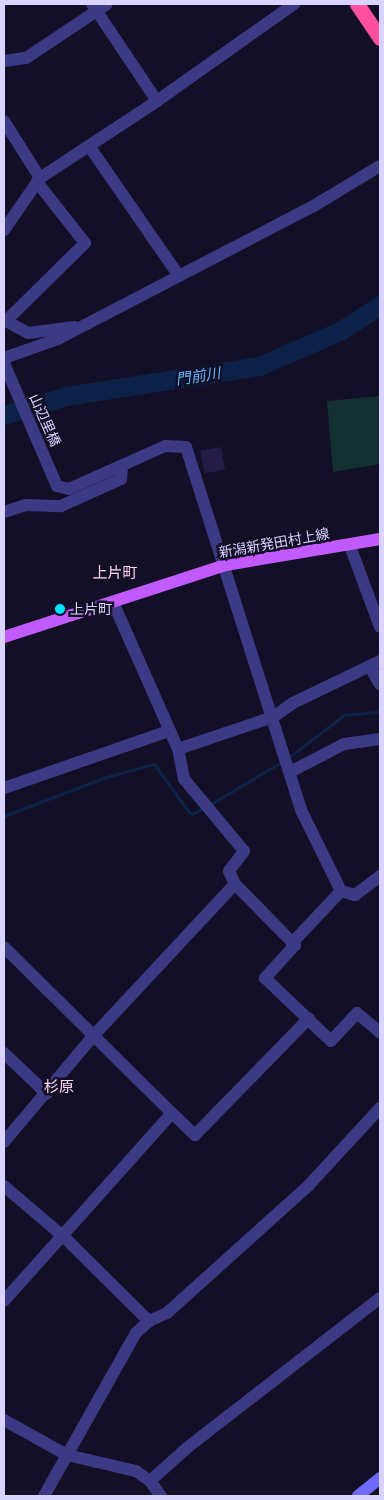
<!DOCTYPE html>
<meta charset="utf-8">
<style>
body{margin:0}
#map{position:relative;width:384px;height:1500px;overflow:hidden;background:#130f26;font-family:Lato,"Noto Sans JP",sans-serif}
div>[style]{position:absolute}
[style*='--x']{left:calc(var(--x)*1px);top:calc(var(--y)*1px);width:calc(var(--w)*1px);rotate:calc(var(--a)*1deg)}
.green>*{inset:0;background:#12302f}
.stream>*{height:3px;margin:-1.5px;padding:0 1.5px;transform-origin:1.5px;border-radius:1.5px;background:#0c2248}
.river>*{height:19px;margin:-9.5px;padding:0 9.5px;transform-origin:9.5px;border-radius:9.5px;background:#0c2248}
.building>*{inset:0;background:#241b47;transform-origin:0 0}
.street>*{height:12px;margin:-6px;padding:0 6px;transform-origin:6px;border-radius:6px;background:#3d3a85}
.secondary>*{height:12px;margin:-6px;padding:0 6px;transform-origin:6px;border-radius:6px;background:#6f6bff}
.primary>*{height:12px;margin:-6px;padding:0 6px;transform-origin:6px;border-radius:6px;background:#c25bff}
.highway>*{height:15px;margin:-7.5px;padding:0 7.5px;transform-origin:7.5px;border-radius:7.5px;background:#ff4fa3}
.dots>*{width:14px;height:14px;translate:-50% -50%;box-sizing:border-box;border:2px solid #130f26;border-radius:50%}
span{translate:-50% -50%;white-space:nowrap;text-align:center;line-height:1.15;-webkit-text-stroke:5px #130f26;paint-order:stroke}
.street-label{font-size:14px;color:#d9d4ff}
.poi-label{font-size:14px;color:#d9d4ff}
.left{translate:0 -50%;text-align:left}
.water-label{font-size:15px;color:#62b6ff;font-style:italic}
.neighbourhood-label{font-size:15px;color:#ffd6f0}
.frame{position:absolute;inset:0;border:5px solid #d9d4ff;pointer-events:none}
</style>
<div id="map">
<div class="green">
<i style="clip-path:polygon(380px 396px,380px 464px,333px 472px,327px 401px)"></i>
</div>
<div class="stream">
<i style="--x:288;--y:758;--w:71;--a:-37.5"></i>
<i style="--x:344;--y:715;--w:36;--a:-5"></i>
<i style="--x:209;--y:805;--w:86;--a:-30.7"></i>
<i style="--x:4;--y:816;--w:106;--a:-21"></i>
<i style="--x:103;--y:778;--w:53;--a:-15.4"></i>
<i style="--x:154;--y:764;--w:59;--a:53.9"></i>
<i style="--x:189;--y:812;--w:4;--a:27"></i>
<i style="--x:193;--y:814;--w:12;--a:-31"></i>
</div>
<div class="river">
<i style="--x:4;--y:415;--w:65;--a:-17"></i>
<i style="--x:66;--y:396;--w:195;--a:-8.8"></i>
<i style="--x:259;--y:366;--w:88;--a:-23.4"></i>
<i style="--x:340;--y:331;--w:48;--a:-33"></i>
</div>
<div class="building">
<i style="left:221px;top:447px;width:23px;height:21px;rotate:80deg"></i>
</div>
<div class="street">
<i style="--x:92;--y:4;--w:117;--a:56.2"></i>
<i style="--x:4;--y:61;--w:22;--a:-8"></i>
<i style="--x:26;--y:58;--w:97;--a:-33.7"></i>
<i style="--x:4;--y:121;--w:67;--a:57.7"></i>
<i style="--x:89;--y:146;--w:158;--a:55.3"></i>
<i style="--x:4;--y:230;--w:63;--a:-55.3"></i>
<i style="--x:40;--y:178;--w:140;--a:-33.3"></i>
<i style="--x:157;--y:101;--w:168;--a:-35.3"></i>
<i style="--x:4;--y:320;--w:27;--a:28"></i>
<i style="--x:28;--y:333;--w:47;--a:-7.3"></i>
<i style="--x:6;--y:321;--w:111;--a:-44.6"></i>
<i style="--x:85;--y:243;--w:78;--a:-128.2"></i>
<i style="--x:4;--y:358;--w:57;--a:-19.4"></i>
<i style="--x:58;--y:339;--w:286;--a:-27.5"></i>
<i style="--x:312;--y:207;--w:79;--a:-31.1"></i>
<i style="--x:4;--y:363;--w:134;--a:66.7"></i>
<i style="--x:57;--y:486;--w:12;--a:14"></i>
<i style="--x:69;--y:489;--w:105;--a:-24.1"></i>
<i style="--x:165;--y:446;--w:21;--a:3"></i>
<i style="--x:186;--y:447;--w:381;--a:72.4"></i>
<i style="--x:301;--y:810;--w:90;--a:63.7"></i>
<i style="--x:341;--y:891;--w:15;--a:16"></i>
<i style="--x:355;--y:895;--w:31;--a:-37"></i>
<i style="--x:4;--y:512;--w:22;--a:-18"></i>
<i style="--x:25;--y:505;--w:36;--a:2"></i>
<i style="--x:61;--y:506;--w:66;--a:-24.2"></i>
<i style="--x:121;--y:479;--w:11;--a:-85"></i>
<i style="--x:350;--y:546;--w:86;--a:69.7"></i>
<i style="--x:370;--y:667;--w:20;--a:60"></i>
<i style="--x:178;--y:749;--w:100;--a:-18.6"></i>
<i style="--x:273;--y:717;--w:24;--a:-35"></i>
<i style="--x:293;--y:703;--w:97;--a:-25.8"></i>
<i style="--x:290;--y:772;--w:61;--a:-27.4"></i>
<i style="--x:344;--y:744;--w:36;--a:-8"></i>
<i style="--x:4;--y:788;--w:175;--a:-19.1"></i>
<i style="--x:235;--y:884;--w:86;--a:45.5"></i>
<i style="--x:295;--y:945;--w:45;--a:132.3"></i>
<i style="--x:265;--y:978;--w:91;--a:43.7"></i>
<i style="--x:331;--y:1041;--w:38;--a:-47"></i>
<i style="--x:357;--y:1013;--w:30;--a:40"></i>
<i style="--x:292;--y:943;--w:71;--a:-46.7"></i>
<i style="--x:4;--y:947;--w:236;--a:44.7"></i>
<i style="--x:172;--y:1113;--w:252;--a:131.8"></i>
<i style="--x:4;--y:1053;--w:59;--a:43.6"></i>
<i style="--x:172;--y:1113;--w:32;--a:44"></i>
<i style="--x:195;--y:1135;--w:163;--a:-45.7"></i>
<i style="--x:4;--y:1142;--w:141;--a:-49.9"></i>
<i style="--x:95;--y:1034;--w:205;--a:-47"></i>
<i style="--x:235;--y:884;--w:14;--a:-115"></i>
<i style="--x:229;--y:871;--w:25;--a:-53"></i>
<i style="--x:244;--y:851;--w:94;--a:-129.8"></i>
<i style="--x:184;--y:779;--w:31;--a:-101"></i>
<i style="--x:178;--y:749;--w:161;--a:-113.9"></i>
<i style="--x:4;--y:1186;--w:79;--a:40.4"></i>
<i style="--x:64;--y:1237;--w:120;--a:44.7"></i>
<i style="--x:4;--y:1420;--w:72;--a:29.1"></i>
<i style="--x:67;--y:1455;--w:71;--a:13.1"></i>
<i style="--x:136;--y:1471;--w:17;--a:36"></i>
<i style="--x:150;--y:1481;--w:19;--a:54"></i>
<i style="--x:150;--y:1481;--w:51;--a:-41.8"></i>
<i style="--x:188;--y:1447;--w:243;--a:-37.8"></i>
<i style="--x:44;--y:1496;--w:187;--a:-60.6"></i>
<i style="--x:136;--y:1333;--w:18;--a:-43"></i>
<i style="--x:149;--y:1321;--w:20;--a:-24"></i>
<i style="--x:167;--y:1313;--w:190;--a:-42"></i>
<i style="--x:308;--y:1186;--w:106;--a:-47.3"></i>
</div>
<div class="secondary">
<i style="--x:358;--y:1496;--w:28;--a:-39"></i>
</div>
<div class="primary">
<i style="--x:4;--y:637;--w:233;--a:-18"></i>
<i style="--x:226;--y:565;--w:156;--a:-9.6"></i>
</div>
<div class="highway">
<i style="--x:357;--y:4;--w:41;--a:55.9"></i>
</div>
<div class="dots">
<i style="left:60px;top:609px;background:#00e5ff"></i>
</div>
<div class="street-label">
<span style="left:45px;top:420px;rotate:66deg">山辺里橋</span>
<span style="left:274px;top:543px;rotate:-10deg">新潟新発田村上線</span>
</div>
<div class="poi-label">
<span class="left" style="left:70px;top:609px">上片町</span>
</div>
<div class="water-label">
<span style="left:198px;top:376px;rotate:-9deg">門前川</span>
</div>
<div class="neighbourhood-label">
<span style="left:115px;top:573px">上片町</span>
<span style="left:59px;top:1087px">杉原</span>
</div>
<div class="frame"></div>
</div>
